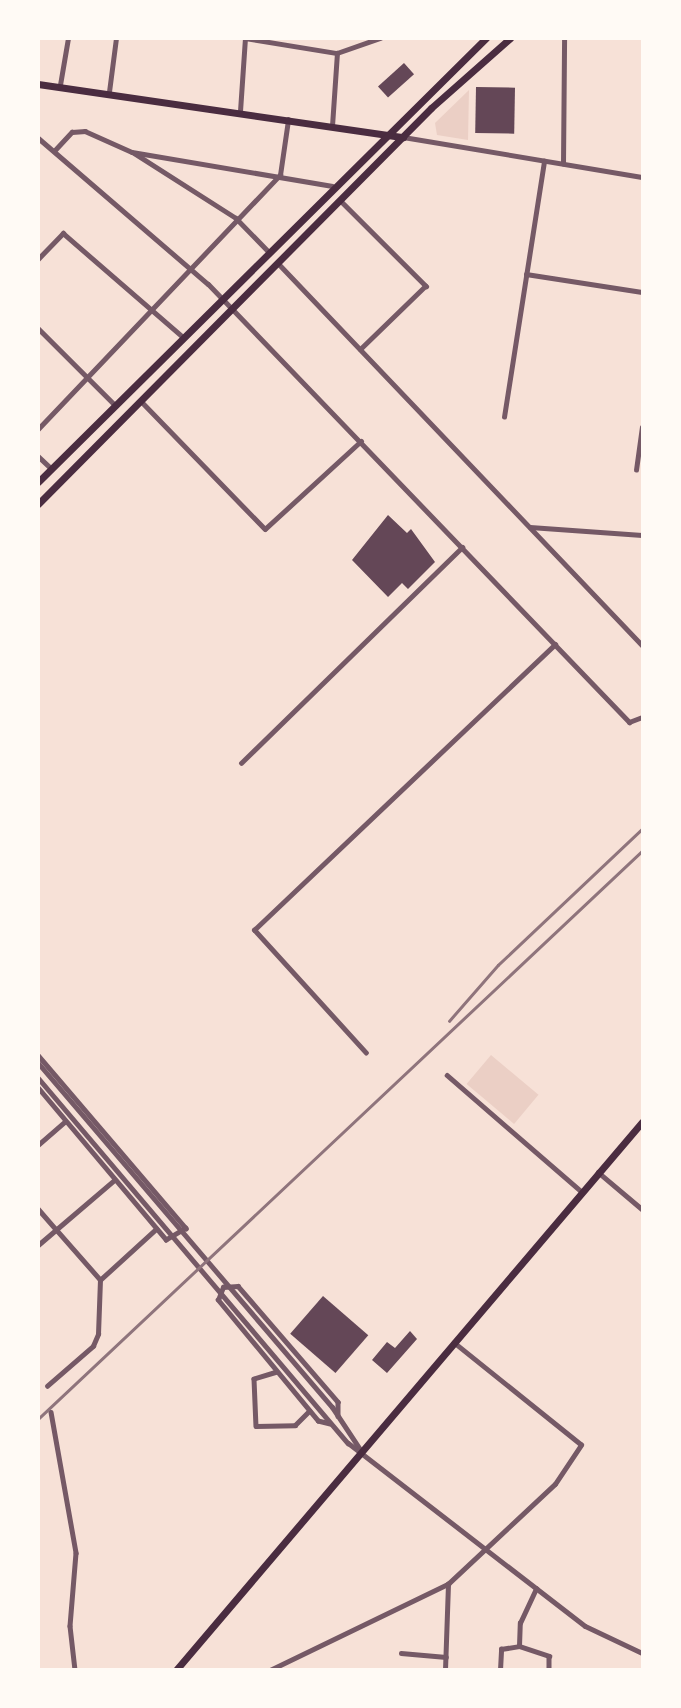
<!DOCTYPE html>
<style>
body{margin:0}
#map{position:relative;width:681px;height:1708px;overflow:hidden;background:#f7e1d7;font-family:"Fira Sans Condensed",sans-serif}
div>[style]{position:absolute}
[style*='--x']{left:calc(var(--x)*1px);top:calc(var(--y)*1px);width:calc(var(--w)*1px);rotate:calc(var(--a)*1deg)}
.green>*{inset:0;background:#ebcfc5;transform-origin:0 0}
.building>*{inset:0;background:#644757;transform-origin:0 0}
.minor>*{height:4.5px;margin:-2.25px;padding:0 2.25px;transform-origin:2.25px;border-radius:2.25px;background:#755966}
.tertiary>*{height:5px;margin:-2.5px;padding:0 2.5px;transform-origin:2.5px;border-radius:2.5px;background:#755966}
.primary>*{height:7px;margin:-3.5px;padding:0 3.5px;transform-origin:3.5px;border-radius:3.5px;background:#4a2c40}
.trunk>*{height:7px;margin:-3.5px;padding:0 3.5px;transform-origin:3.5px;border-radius:3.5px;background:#4a2c40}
.rail>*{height:2.5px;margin:-1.25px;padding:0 1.25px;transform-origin:1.25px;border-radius:1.25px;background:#8f747c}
span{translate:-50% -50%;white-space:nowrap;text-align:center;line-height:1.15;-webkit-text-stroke:5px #fffaf5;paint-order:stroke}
.frame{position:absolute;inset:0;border:40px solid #fffaf5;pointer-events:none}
</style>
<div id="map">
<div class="green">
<i style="clip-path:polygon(469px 90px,468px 140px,437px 135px,435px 123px)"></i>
<i style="left:491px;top:1055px;width:62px;height:38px;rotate:40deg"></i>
</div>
<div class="building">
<i style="left:404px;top:63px;width:15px;height:35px;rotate:48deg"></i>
<i style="left:476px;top:87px;width:39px;height:46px;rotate:1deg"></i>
<i style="clip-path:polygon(388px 515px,407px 533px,411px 529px,435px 562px,408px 589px,402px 583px,388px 597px,352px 560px)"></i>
<i style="left:323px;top:1296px;width:60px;height:50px;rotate:41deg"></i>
<i style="clip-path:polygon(410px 1331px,417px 1339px,387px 1373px,372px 1360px,387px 1342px,395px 1348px)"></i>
</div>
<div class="minor">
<i style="--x:245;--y:38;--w:93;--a:9.3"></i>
<i style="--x:337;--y:53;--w:46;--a:-19.2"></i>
<i style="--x:60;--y:85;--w:48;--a:-80.3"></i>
<i style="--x:109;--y:92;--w:54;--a:-82.6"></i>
<i style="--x:332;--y:126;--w:73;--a:-86.1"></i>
<i style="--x:54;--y:151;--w:26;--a:-47"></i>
<i style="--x:72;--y:132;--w:13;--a:-4"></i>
<i style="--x:85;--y:131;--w:51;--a:24.1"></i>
<i style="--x:132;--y:152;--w:203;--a:9.6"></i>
<i style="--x:134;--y:153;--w:121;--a:32.5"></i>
<i style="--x:236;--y:218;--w:46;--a:45.9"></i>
<i style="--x:563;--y:164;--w:126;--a:-89.5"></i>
<i style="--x:340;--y:200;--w:122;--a:45"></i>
<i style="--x:426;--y:286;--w:91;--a:135.9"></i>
<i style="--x:38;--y:259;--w:36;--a:-46"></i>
<i style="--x:63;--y:233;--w:159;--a:40.9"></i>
<i style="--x:278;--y:263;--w:528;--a:46.38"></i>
<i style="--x:526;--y:274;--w:117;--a:8.8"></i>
<i style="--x:38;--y:328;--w:110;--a:45"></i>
<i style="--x:141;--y:401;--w:178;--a:45.9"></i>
<i style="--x:265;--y:529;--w:130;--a:-42.5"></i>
<i style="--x:504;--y:417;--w:259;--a:-81.1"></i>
<i style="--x:38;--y:429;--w:351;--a:-46.4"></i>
<i style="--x:280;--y:175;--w:56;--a:-81.7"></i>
<i style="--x:38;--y:456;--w:18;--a:43"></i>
<i style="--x:636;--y:470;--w:43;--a:-82.1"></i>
<i style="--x:530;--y:527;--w:112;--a:4.1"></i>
<i style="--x:241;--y:763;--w:309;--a:-44.3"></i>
<i style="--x:366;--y:1053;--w:166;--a:-132.3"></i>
<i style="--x:254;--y:930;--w:415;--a:-43.5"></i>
<i style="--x:38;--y:1055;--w:228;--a:49.5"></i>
<i style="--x:186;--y:1228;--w:23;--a:149"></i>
<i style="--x:166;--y:1240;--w:199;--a:-130.1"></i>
<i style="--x:447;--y:1075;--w:177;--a:40.9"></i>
<i style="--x:38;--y:1145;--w:35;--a:-41"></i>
<i style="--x:598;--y:1172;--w:57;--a:40.1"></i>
<i style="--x:100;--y:1280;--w:76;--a:-42.3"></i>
<i style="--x:277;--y:1372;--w:24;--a:163"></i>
<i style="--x:254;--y:1379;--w:47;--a:87.6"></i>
<i style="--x:256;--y:1426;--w:39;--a:-1"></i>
<i style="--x:295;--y:1425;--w:20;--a:-45"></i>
<i style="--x:47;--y:1386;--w:61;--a:-41"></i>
<i style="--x:93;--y:1346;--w:13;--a:-67"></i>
<i style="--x:98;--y:1334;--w:54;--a:-87.9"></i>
<i style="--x:100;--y:1280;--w:67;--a:-131.3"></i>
<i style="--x:51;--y:1412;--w:143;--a:79.9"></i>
<i style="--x:76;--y:1553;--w:73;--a:94.7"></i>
<i style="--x:70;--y:1626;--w:44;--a:83.5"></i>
<i style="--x:330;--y:1424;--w:12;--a:-166"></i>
<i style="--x:318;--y:1421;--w:157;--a:-129.6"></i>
<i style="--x:218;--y:1300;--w:14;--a:-69"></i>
<i style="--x:223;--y:1287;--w:15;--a:-4"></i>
<i style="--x:238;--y:1286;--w:153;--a:49.2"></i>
<i style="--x:338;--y:1402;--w:14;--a:90"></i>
<i style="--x:519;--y:1646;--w:23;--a:-88"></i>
<i style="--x:520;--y:1623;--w:38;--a:-65"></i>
<i style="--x:401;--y:1653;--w:45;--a:5.1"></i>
<i style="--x:270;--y:1670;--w:198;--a:-25.8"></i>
<i style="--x:448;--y:1584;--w:146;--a:-43.1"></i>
<i style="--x:555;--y:1484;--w:47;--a:-56.3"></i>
<i style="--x:581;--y:1445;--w:163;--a:-141.2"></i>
<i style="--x:445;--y:1670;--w:86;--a:-88"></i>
<i style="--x:500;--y:1670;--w:21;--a:-87"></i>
<i style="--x:501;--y:1649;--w:18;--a:-9"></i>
<i style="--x:519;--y:1646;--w:32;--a:18"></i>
<i style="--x:549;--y:1656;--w:14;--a:90"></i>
</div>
<div class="tertiary">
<i style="--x:240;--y:111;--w:73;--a:-86.1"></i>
<i style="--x:403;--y:137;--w:242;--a:9.5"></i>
<i style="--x:38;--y:138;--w:224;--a:40.7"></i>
<i style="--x:208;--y:284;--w:608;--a:46.13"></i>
<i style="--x:629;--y:722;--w:14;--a:-21"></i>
<i style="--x:38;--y:1063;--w:453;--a:49.5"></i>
<i style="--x:332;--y:1407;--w:53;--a:56.6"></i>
<i style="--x:38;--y:1078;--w:479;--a:49.7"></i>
<i style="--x:348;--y:1443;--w:299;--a:37.7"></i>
<i style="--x:585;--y:1626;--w:63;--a:25.3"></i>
<i style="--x:38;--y:1209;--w:28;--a:49"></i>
<i style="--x:38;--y:1245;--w:100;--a:-40.5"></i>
</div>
<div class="primary">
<i style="--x:38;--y:84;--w:369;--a:8.3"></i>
<i style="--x:176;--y:1670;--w:719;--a:-49.62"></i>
</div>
<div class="trunk">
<i style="--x:38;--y:482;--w:631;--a:-44.74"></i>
<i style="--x:38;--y:504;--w:558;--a:-45.22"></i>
<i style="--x:431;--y:108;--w:106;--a:-41.5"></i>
</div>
<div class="rail">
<i style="--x:449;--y:1021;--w:74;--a:-48.8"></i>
<i style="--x:498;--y:965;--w:198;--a:-43.4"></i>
<i style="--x:38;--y:1419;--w:829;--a:-43.24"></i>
</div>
<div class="frame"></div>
</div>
